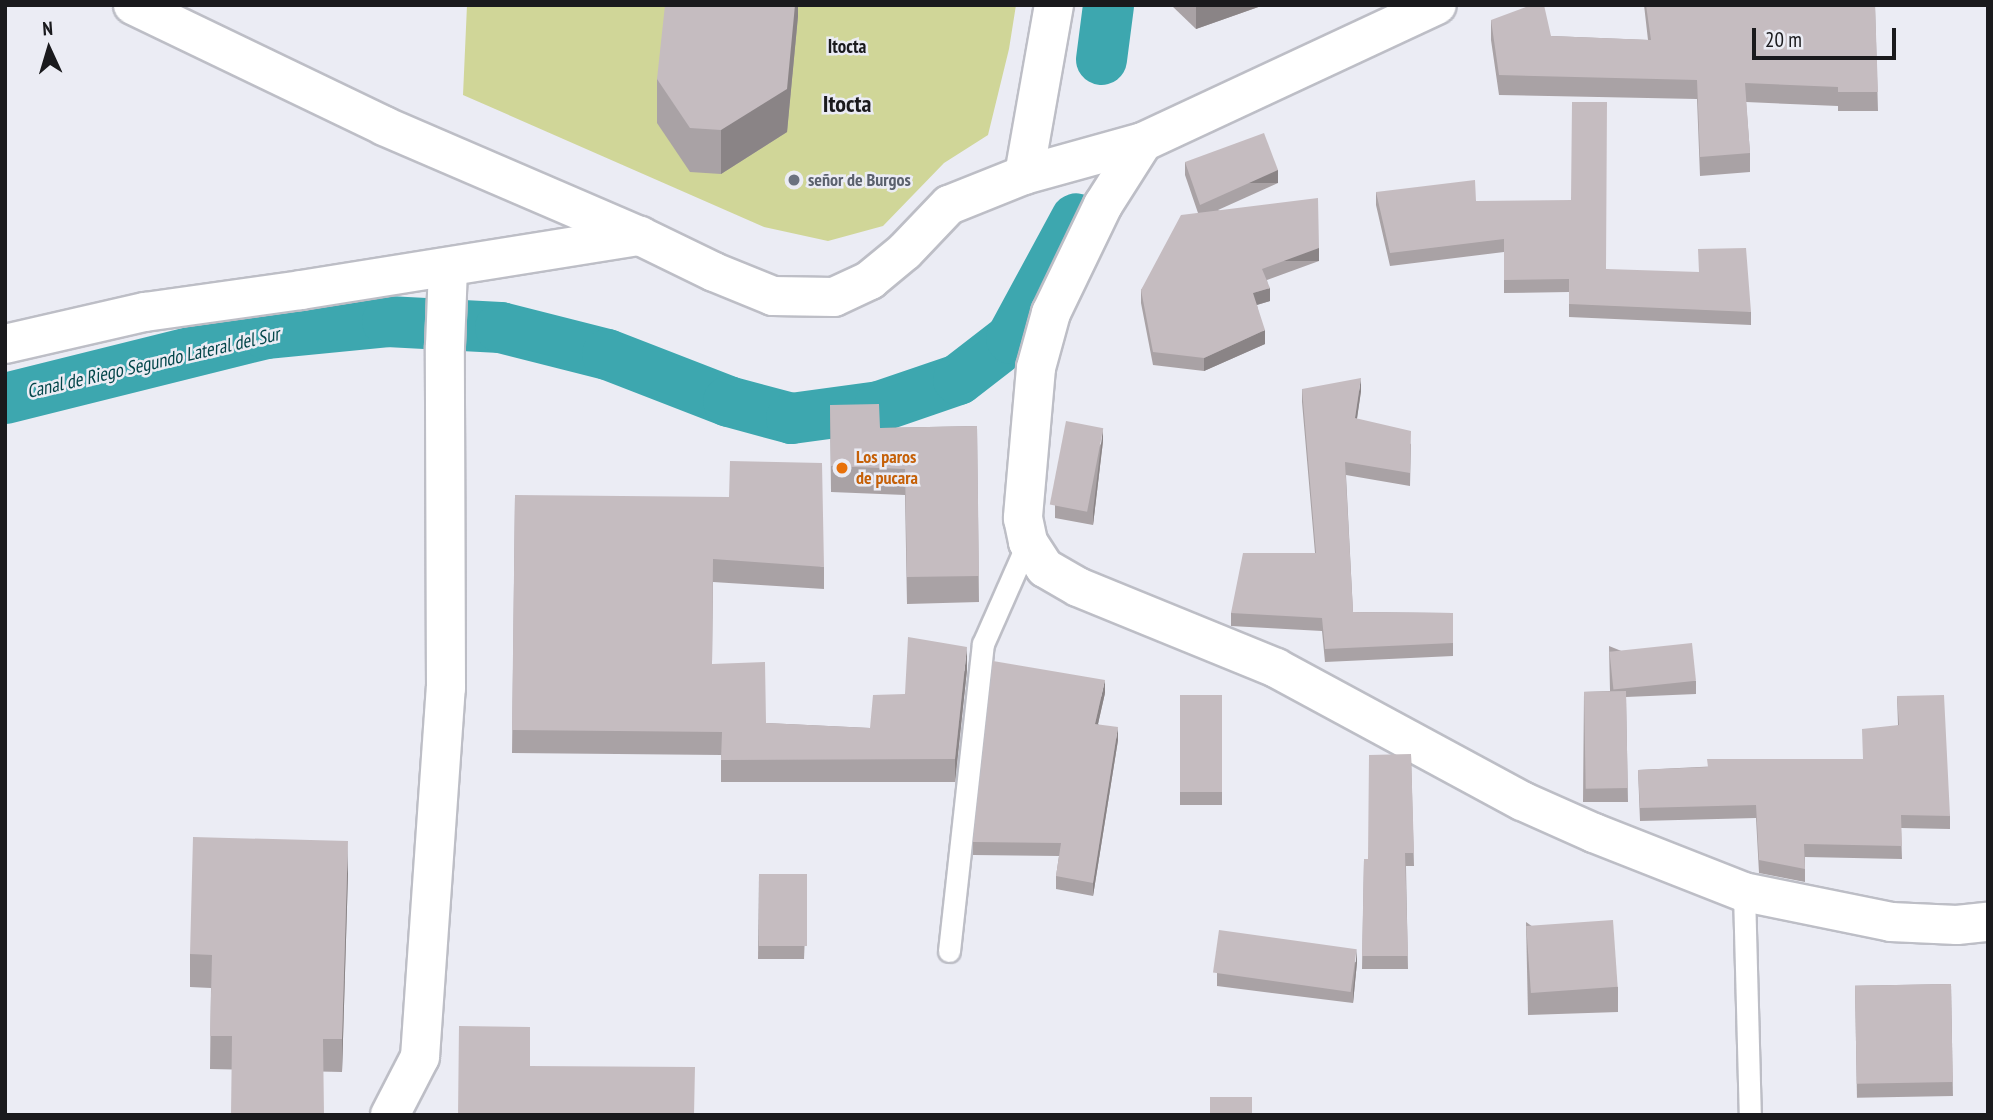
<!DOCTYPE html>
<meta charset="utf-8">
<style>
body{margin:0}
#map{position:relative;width:1993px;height:1120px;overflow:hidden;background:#ebecf4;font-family:"PT Sans Narrow",sans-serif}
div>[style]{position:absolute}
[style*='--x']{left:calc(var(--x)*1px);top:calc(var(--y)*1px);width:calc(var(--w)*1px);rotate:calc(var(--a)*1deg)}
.green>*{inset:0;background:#d0d698}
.canal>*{height:51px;margin:-25.5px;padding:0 25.5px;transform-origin:25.5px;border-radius:25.5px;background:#3da7af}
.roads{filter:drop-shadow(2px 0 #bdbec6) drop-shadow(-2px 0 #bdbec6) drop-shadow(0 2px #bdbec6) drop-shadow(0 -2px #bdbec6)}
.lane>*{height:21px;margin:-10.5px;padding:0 10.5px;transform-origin:10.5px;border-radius:10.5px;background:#fff}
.street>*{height:38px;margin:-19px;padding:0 19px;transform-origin:19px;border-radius:19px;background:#fff}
.secondary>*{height:38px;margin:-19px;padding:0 19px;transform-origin:19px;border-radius:19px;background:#fff}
.wall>*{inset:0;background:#a9a2a5;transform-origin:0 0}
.shaded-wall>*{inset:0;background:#8a8486;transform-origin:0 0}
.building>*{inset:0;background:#c5bcc0;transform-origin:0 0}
.dots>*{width:19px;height:19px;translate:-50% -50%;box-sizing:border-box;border:4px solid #ebecf4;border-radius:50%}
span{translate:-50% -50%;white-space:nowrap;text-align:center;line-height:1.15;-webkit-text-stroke:5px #ebecf4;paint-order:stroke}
.worship-label{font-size:18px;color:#5b616d;font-weight:700}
.left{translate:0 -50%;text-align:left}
.food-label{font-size:18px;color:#c56008;font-weight:700}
.neighbourhood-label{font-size:19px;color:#1a1a1d;font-weight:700}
.water-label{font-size:19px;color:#03464a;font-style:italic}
.district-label{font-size:24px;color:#1a1a1d;font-weight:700}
.frame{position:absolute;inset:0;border:7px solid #1a1a1d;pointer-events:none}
.north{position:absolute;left:14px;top:14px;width:70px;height:70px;-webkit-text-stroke:5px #ebecf4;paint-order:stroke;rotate:356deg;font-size:19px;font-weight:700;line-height:28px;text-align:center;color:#1a1a1d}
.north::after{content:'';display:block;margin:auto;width:24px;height:32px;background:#1a1a1d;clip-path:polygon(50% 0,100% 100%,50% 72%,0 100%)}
.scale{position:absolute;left:1752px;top:28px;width:144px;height:32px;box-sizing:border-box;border:4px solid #1a1a1d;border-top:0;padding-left:9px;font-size:21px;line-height:24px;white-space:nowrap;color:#1a1a1d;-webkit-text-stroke:5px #ebecf4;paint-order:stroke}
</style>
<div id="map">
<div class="green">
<i style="clip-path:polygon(467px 5px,1016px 5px,1009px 49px,988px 135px,944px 163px,883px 226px,828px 241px,764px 227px,463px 95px)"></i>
</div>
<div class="canal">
<i style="--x:1101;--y:59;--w:54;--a:-82.6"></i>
<i style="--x:5;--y:398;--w:268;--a:-14"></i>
<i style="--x:265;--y:333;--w:123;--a:-5.6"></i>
<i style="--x:387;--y:321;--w:113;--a:3"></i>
<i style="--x:500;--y:327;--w:110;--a:14.2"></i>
<i style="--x:607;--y:354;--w:130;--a:21.2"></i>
<i style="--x:728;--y:401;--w:65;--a:15.1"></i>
<i style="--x:791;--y:418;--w:89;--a:-7.8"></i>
<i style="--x:879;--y:406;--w:83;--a:-18.9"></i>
<i style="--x:958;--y:379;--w:67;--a:-37.7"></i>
<i style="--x:1011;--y:338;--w:136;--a:-61.6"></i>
</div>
<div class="roads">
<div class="lane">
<i style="--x:1744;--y:892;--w:223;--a:88.5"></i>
<i style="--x:949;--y:951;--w:309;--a:-83.7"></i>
<i style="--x:983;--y:644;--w:111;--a:-66.2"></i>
</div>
<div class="street">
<i style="--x:1143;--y:142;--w:75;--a:122.4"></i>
<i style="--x:1103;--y:205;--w:120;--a:115.7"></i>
<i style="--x:1051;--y:313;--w:57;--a:105.3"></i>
<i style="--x:1036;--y:368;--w:151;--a:95"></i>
<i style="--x:1023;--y:518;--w:25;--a:78"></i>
<i style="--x:1028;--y:542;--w:31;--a:57"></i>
<i style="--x:1045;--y:568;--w:38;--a:30"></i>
<i style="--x:1078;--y:587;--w:214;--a:22.2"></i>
<i style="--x:1276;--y:668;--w:280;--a:28.4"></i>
<i style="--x:1522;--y:801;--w:79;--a:24"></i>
<i style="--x:1594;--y:833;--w:161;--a:21.5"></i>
<i style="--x:1744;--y:892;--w:150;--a:11.5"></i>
<i style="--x:1891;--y:922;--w:66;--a:2.6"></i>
<i style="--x:1957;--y:925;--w:31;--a:-6"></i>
<i style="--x:390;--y:1115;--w:65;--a:-62.7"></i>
<i style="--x:420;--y:1057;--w:370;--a:-86"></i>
<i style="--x:446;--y:688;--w:342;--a:-90.2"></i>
<i style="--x:445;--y:346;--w:79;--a:-87.8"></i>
</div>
<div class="secondary">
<i style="--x:133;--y:5;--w:279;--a:25.7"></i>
<i style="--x:384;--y:126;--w:279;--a:23.3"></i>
<i style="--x:640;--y:236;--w:82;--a:25.9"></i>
<i style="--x:714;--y:272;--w:64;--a:22.1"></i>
<i style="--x:773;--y:296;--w:61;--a:0.9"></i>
<i style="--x:834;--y:297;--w:40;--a:-25"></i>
<i style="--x:870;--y:280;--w:45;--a:-39.6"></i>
<i style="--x:905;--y:251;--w:64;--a:-46.3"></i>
<i style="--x:949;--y:205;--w:81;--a:-21.8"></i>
<i style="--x:1024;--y:175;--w:123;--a:-15.5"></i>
<i style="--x:1143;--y:142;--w:324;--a:-25"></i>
<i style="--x:1024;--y:175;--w:173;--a:-80"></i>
<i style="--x:5;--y:344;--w:144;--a:-12.9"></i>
<i style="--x:145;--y:312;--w:158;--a:-8"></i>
<i style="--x:301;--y:290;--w:343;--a:-9.1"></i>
</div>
</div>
<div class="wall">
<i style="clip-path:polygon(798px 5px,798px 16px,787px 132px,721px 174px,690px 172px,657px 123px,657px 79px)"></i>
<i style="clip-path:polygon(1171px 5px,1264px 5px,1196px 29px)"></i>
<i style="clip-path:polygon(1644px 5px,1875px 5px,1878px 111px,1838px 111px,1838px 106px,1746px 102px,1750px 153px,1750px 172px,1700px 176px,1697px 99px,1499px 95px,1491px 40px,1491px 20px,1551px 36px,1648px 40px)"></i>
<i style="clip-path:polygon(1185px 162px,1278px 183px,1218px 210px,1319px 261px,1267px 280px,1270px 301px,1257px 305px,1265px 344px,1204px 371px,1153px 365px,1141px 303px,1141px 290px,1198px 213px,1185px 175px)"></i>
<i style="clip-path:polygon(1376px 192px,1476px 201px,1606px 269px,1751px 312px,1751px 325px,1569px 317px,1569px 292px,1504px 293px,1504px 252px,1390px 266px,1376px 205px)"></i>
<i style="clip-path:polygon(1302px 389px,1361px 391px,1357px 419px,1411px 444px,1410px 486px,1346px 475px,1353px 612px,1453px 613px,1453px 656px,1325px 662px,1322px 631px,1231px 626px,1231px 613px,1315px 553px,1302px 402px)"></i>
<i style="clip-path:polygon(830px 405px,880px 428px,977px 426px,979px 602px,907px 604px,905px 495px,831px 492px)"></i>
<i style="clip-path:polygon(1103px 441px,1093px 525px,1055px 518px,1055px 505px)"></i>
<i style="clip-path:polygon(515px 495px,824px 567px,824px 589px,713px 582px,712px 664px,766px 723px,870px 728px,905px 694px,967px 670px,955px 782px,721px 782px,721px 755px,512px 753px)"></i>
<i style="clip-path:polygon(1609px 646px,1696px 681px,1696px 694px,1626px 697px,1628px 802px,1583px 802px,1584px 692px,1610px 691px)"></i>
<i style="clip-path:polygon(1105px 693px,1098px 724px,1118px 740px,1093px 896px,1056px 889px,1056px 876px,1059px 856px,973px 855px,973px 842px)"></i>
<i style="left:1180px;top:695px;width:42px;height:110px"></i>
<i style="clip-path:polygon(1897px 696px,1950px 816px,1950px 829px,1901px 828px,1902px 859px,1805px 857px,1805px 882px,1759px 873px,1756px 818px,1640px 821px,1638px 770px,1863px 759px,1898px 725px)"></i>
<i style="clip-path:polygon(1411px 754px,1414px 866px,1406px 866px,1408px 969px,1362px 969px,1364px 859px,1368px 859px)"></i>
<i style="clip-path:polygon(348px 874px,342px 1072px,210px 1069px,211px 988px,190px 987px,190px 954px)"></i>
<i style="clip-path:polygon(759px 874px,807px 888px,804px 959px,758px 959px)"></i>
<i style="clip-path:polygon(1526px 922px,1618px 987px,1618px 1012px,1528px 1015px)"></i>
<i style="clip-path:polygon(1357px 962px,1353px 1003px,1217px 986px,1217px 973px)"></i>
<i style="left:1951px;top:984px;width:112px;height:96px;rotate:89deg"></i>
</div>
<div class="shaded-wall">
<i style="clip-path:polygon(795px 5px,798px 5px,798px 16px,787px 132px,721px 174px,721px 130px)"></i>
<i style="clip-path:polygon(1196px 5px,1264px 5px,1196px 29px)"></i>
<i style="left:1278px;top:170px;width:13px;height:85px;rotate:90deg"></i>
<i style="left:1319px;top:248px;width:13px;height:61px;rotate:90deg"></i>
<i style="clip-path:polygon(1270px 288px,1270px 301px,1253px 306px,1253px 293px)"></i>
<i style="clip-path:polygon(1265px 330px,1265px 344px,1204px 371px,1204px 358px)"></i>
<i style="clip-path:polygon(1361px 378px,1361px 391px,1355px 431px,1355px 418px)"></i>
<i style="clip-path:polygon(1103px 428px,1103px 441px,1093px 525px,1093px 512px)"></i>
<i style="clip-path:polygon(967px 647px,967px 670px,955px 782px,955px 759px)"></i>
<i style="clip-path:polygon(1105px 680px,1105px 693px,1095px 737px,1095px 724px)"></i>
<i style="clip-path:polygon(1118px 727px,1118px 740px,1093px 896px,1093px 883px)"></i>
<i style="clip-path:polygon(348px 841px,348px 874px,342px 1072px,342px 1039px)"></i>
<i style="clip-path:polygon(1357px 949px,1357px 962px,1353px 1003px,1353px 990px)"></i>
</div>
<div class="building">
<i style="clip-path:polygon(665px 5px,795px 5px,787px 89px,721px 130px,690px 128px,657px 79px)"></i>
<i style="clip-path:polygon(1531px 5px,1544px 5px,1551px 36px,1651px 40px,1646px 5px,1875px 5px,1878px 92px,1838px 92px,1838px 87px,1745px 83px,1750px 153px,1700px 157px,1697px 80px,1499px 75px,1491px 20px)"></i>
<i style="clip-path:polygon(1572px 102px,1607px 102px,1606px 269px,1699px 272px,1698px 249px,1746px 248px,1751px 312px,1569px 304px,1569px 279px,1504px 280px,1504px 239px,1390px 253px,1376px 192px,1475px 180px,1476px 201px,1571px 200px)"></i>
<i style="clip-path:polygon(1264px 133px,1278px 170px,1200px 205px,1185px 162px)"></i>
<i style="clip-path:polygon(1318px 198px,1319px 248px,1262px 269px,1270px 288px,1253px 293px,1265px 330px,1204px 358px,1153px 352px,1141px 290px,1181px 215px)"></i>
<i style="clip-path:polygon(1361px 378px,1355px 418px,1411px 431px,1410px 473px,1345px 462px,1353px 612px,1453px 613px,1453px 643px,1325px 649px,1322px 618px,1231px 613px,1243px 553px,1316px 553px,1302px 389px)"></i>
<i style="clip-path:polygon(879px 404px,880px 428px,977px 426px,979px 576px,907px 577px,905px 469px,831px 466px,830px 405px)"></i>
<i style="left:1066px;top:421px;width:38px;height:85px;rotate:11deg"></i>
<i style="clip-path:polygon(730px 461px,822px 463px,824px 567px,713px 559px,712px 664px,765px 662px,766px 723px,870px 728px,873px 695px,905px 694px,908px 637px,967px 647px,955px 759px,721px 760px,722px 732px,512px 730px,515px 495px,729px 497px)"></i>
<i style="left:1692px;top:643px;width:38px;height:83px;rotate:84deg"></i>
<i style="clip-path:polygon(993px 661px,1105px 680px,1095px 724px,1118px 727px,1093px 883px,1056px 876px,1061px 843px,973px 842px)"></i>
<i style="left:1626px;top:691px;width:97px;height:42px;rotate:89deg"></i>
<i style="left:1180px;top:695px;width:42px;height:97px"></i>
<i style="clip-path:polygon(1944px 695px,1950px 816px,1901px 815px,1902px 846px,1804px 844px,1805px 869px,1759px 860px,1756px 805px,1640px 808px,1638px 770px,1708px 767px,1707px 759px,1863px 759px,1862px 729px,1899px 725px,1897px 696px)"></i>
<i style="clip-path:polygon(1411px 754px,1414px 853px,1405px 853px,1408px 956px,1362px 956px,1364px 859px,1368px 859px,1369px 755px)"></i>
<i style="clip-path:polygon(193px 837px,348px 841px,342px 1039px,323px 1039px,324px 1115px,231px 1115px,232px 1036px,210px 1036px,212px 955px,190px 954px)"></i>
<i style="left:759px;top:874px;width:48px;height:72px"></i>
<i style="left:1613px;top:920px;width:67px;height:87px;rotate:86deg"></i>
<i style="left:1219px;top:930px;width:139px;height:43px;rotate:8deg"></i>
<i style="left:1951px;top:984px;width:98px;height:96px;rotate:89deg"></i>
<i style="clip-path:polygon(459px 1026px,530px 1027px,530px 1066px,695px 1067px,694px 1115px,458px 1115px)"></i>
<i style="left:1252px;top:1097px;width:18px;height:42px;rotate:90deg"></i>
</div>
<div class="dots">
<i style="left:794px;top:180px;background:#6b7280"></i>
<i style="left:842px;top:468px;background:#e8710a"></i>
</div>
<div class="worship-label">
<span class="left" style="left:808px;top:180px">señor de Burgos</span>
</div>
<div class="food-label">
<span class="left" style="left:856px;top:468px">Los paros<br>de pucara</span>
</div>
<div class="neighbourhood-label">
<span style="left:847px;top:47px">Itocta</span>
</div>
<div class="water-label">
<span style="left:153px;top:363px;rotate:-13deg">Canal de Riego Segundo Lateral del Sur</span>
</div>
<div class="district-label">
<span style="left:847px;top:104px">Itocta</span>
</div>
<div class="frame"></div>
<div class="north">N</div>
<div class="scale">20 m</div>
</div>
